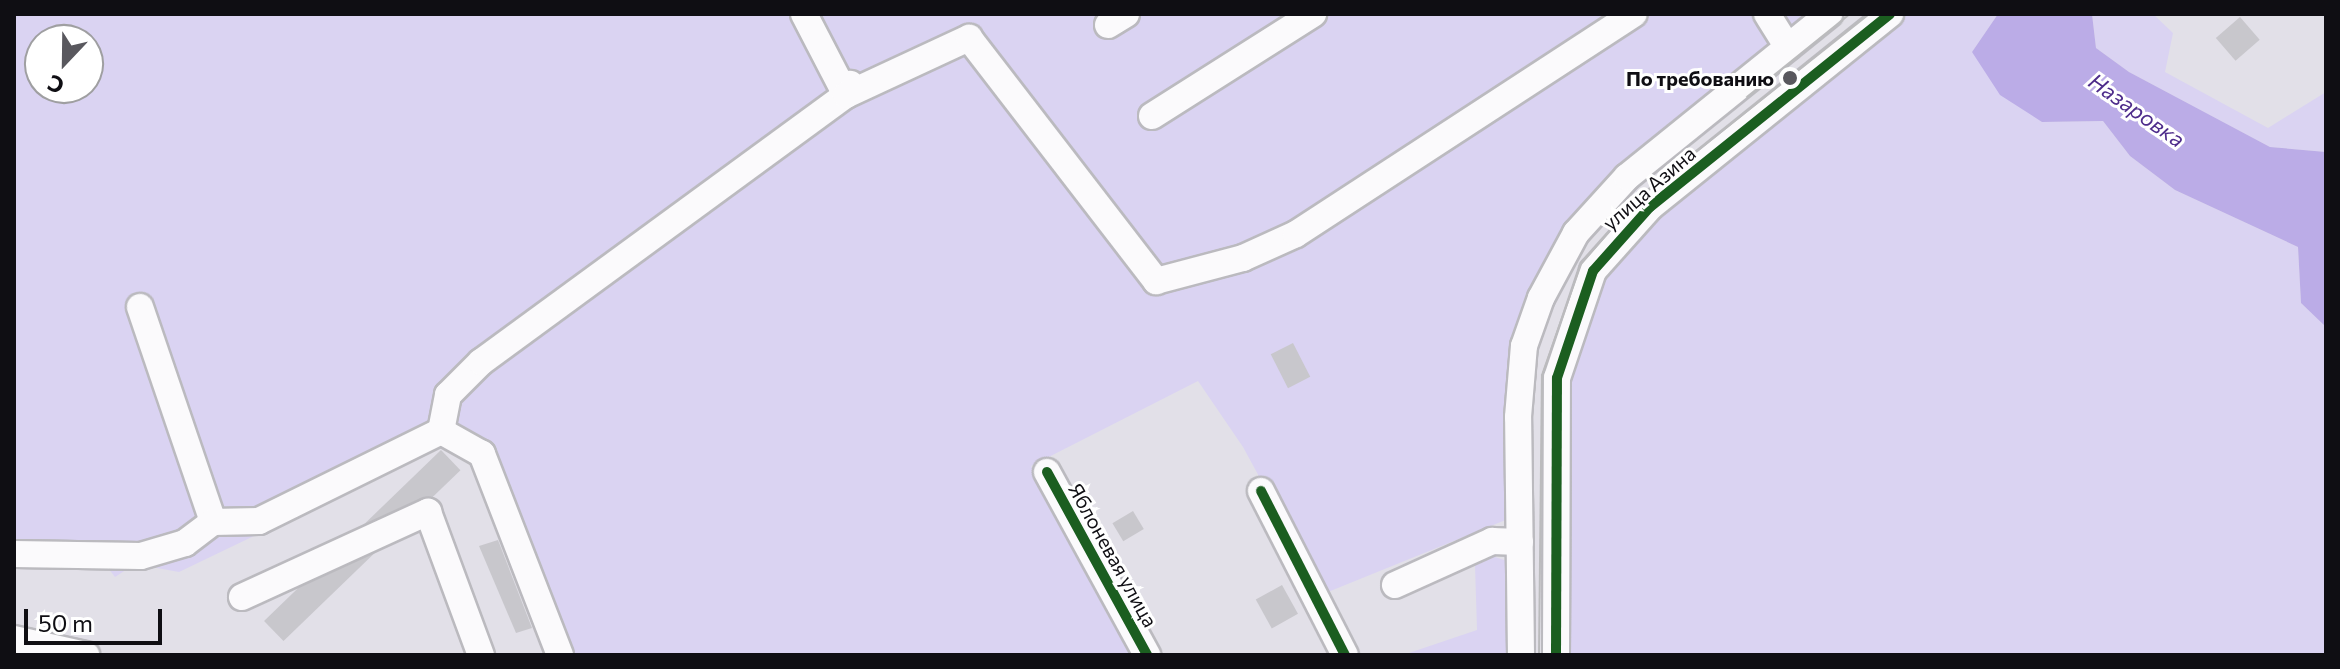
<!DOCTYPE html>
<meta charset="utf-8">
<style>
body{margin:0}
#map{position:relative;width:2340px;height:669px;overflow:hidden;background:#e2e0e8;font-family:Commissioner,sans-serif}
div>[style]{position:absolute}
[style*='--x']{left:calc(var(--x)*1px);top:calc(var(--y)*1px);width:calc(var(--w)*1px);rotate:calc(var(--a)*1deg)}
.green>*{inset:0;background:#dad3f2}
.water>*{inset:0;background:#bbace7}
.building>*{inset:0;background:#c8c7cc;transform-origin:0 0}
.roads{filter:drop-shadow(2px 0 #bbbabf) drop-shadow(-2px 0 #bbbabf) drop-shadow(0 2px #bbbabf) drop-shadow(0 -2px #bbbabf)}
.minor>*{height:26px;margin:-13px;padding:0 13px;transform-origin:13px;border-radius:13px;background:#fbfafc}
.tram>*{height:2px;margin:-1px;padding:0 1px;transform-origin:1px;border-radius:1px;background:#bbbbbd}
.cycleway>*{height:10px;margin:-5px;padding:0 5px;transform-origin:5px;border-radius:5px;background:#1b5e20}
.dots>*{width:22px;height:22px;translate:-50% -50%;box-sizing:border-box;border:4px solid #fff;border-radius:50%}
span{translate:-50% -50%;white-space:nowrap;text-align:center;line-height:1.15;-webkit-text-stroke:6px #fff;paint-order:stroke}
.poi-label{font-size:20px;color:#0f0e13;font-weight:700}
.right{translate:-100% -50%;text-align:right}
.street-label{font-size:20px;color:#0f0e13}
.water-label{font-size:22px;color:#4e2c8b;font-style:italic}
.frame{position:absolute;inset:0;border:16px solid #0f0e13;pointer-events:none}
.north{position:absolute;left:24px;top:24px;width:80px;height:80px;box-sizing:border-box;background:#fff;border:2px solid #9f9fa1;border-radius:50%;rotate:202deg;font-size:22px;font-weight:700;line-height:32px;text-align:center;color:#0f0e13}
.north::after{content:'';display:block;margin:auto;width:28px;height:36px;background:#59585e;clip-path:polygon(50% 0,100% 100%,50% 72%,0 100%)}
.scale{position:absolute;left:24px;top:609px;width:138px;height:36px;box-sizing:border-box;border:4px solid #0f0e13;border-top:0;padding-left:10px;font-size:24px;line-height:28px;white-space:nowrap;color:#0f0e13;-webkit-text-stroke:6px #fff;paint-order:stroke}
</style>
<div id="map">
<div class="green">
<i style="clip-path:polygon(evenodd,14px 14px,1809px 14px,1553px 251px,1508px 519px,1323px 594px,1243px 447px,1198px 381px,1031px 466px,1139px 655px,547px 655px,472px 457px,448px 443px,179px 572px,135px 564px,115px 577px,101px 559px,14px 565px,14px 14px,40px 40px,88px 40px,88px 88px,40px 88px,40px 40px)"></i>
<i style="clip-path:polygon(1903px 14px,1998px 14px,1972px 52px,2042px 122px,2103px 121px,2130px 156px,2175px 190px,2298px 247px,2301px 303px,2326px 327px,2326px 655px,1568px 655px,1561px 417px,1572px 358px,1607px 277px,1661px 210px)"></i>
<i style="clip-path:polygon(2092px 14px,2153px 14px,2173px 33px,2165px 72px,2268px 128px,2326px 92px,2326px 152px,2270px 147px,2129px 72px,2096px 48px)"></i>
<i style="clip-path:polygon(1492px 556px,1510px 562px,1508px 655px,1403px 655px,1477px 630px,1475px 565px)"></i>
</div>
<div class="water">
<i style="clip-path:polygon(1998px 14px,2092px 14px,2096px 48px,2129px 72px,2270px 147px,2326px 152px,2326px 327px,2301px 303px,2298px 247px,2175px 190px,2130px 156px,2103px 121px,2042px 122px,2000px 95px,1972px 52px)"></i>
</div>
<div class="building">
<i style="left:2240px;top:17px;width:30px;height:32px;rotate:49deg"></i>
<i style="left:1293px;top:343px;width:38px;height:25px;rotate:63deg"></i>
<i style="left:441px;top:450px;width:28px;height:246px;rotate:46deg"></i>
<i style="left:1133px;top:511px;width:21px;height:24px;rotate:59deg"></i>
<i style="clip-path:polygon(498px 540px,532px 628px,516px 633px,479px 546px)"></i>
<i style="left:1282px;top:585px;width:33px;height:30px;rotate:61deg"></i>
</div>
<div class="roads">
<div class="minor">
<i style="--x:804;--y:14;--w:91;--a:62.6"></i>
<i style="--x:846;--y:95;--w:12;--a:-70"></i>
<i style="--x:1767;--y:14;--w:39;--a:58"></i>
<i style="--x:1108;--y:25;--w:21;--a:-31"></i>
<i style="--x:1152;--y:116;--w:191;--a:-32.4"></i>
<i style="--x:140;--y:307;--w:227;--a:71.2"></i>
<i style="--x:1047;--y:472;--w:209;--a:61.3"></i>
<i style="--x:1261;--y:491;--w:184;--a:62.9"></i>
<i style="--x:14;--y:554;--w:127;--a:0.9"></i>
<i style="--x:141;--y:556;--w:46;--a:-16.5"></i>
<i style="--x:185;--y:543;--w:35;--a:-37"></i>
<i style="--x:213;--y:522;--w:46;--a:-1.2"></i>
<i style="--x:259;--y:521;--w:203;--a:-26.3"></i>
<i style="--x:1395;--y:585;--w:107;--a:-24.4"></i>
<i style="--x:1492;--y:541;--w:28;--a:2"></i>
<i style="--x:242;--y:597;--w:205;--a:-24.6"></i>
<i style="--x:428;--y:512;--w:153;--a:69.7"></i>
<i style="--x:14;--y:639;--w:74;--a:12.5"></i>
<i style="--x:560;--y:655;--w:216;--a:-111.2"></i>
<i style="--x:482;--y:454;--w:47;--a:-150.7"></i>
<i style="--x:441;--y:431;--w:37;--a:-79"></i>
<i style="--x:448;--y:395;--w:47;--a:-45"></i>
<i style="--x:481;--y:362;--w:452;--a:-36.2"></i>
<i style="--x:846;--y:95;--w:136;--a:-24.9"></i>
<i style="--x:969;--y:38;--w:307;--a:52.4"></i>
<i style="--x:1156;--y:281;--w:90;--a:-14.8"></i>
<i style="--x:1243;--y:258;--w:58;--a:-24.4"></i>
<i style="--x:1296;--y:234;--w:403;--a:-33.1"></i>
<i style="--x:1521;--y:655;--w:238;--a:-90.7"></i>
<i style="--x:1518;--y:417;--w:71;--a:-85.2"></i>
<i style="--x:1524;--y:346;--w:51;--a:-70.5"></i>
<i style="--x:1541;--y:298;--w:74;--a:-61.7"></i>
<i style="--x:1576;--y:233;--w:76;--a:-47.7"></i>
<i style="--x:1627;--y:177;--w:260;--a:-38.9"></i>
<i style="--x:1556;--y:655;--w:277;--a:-89.8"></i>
<i style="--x:1557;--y:378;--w:113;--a:-71.4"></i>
<i style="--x:1593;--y:271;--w:86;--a:-48.3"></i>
<i style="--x:1650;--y:207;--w:308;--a:-38.8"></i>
</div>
</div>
<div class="tram">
<i style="--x:1747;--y:97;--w:132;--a:-38.9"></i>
<i style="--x:1539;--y:655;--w:280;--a:-89.4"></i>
<i style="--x:1542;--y:375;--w:118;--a:-70.6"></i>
<i style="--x:1581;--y:264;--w:89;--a:-49.1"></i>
<i style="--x:1639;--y:197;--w:294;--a:-38.5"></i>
</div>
<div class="cycleway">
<i style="--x:1047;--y:472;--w:209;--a:61.3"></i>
<i style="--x:1261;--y:491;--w:184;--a:62.9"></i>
<i style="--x:1556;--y:655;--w:277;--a:-89.8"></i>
<i style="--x:1557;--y:378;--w:113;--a:-71.4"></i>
<i style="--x:1593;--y:271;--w:86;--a:-48.3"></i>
<i style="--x:1650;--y:207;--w:308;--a:-38.8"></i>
</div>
<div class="dots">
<i style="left:1790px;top:78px;background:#59585e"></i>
</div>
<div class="poi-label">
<span class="right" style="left:1774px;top:78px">По требованию</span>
</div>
<div class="street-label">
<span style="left:1649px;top:188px;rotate:-41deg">улица Азина</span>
<span style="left:1113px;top:555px;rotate:61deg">Яблоневая улица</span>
</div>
<div class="water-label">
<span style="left:2137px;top:110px;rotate:35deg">Назаровка</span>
</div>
<div class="frame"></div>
<div class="north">С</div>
<div class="scale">50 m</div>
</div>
